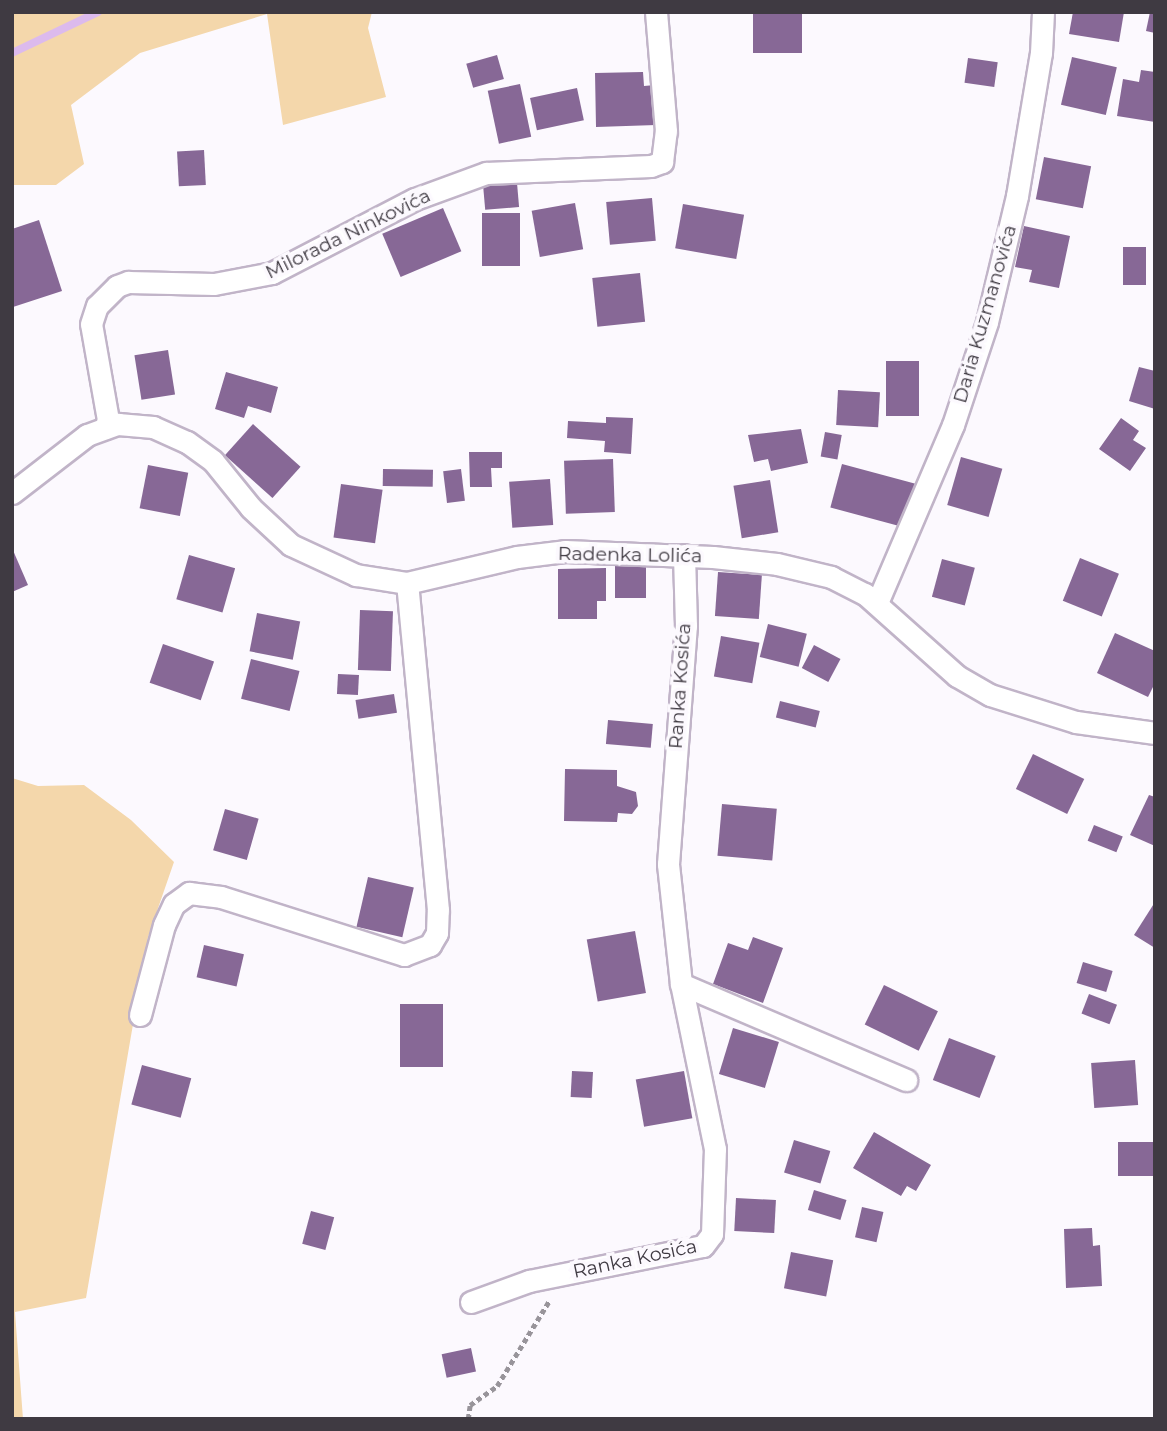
<!DOCTYPE html>
<meta charset="utf-8">
<style>
body{margin:0}
#map{position:relative;width:1167px;height:1431px;overflow:hidden;background:#fcf9fe;font-family:Montserrat,sans-serif}
div>[style]{position:absolute}
[style*='--x']{left:calc(var(--x)*1px);top:calc(var(--y)*1px);width:calc(var(--w)*1px);rotate:calc(var(--a)*1deg)}
.green>*{inset:0;background:#f4d7ab}
.stream>*{height:8px;margin:-4px;padding:0 4px;transform-origin:4px;border-radius:4px;background:#dcbaed}
.building>*{inset:0;background:#876896;transform-origin:0 0}
.path>*{height:4.5px;margin-top:-2.25px;transform-origin:0;background:repeating-linear-gradient(90deg,#98949a 0 5px,transparent 0 8.5px)}
.roads{filter:drop-shadow(2px 0 #c1b4c8) drop-shadow(-2px 0 #c1b4c8) drop-shadow(0 2px #c1b4c8) drop-shadow(0 -2px #c1b4c8)}
.street>*{height:21px;margin:-10.5px;padding:0 10.5px;transform-origin:10.5px;border-radius:10.5px;background:#fff}
span{translate:-50% -50%;white-space:nowrap;text-align:center;line-height:1.15;-webkit-text-stroke:7px #fcf9fe;paint-order:stroke}
.street-label{font-size:19px;color:#3f3a42}
.frame{position:absolute;inset:0;border:14px solid #3f3a42;pointer-events:none}
</style>
<div id="map">
<div class="green">
<i style="clip-path:polygon(12px 12px,372px 12px,368px 28px,386px 97px,283px 125px,267px 14px,140px 53px,71px 105px,84px 164px,56px 185px,12px 185px)"></i>
<i style="clip-path:polygon(12px 778px,38px 786px,84px 785px,131px 820px,174px 862px,148px 937px,86px 1298px,15px 1312px,23px 1419px,12px 1419px)"></i>
</div>
<div class="stream">
<i style="--x:12;--y:53;--w:95;--a:-25.5"></i>
</div>
<div class="building">
<i style="left:753px;top:12px;width:49px;height:41px"></i>
<i style="clip-path:polygon(1073px 12px,1124px 12px,1119px 42px,1069px 34px)"></i>
<i style="clip-path:polygon(1150px 12px,1155px 12px,1155px 33px,1146px 31px)"></i>
<i style="left:497px;top:55px;width:25px;height:32px;rotate:74deg"></i>
<i style="left:1072px;top:57px;width:46px;height:49px;rotate:13deg"></i>
<i style="left:968px;top:58px;width:30px;height:25px;rotate:8deg"></i>
<i style="clip-path:polygon(1141px 70px,1155px 72px,1155px 122px,1117px 116px,1123px 79px,1139px 82px)"></i>
<i style="clip-path:polygon(643px 72px,644px 86px,655px 85px,656px 125px,596px 127px,595px 73px)"></i>
<i style="left:520px;top:84px;width:54px;height:33px;rotate:78deg"></i>
<i style="left:577px;top:88px;width:33px;height:48px;rotate:78deg"></i>
<i style="left:204px;top:150px;width:35px;height:27px;rotate:87deg"></i>
<i style="left:1044px;top:157px;width:48px;height:43px;rotate:11deg"></i>
<i style="left:517px;top:183px;width:24px;height:34px;rotate:85deg"></i>
<i style="left:652px;top:198px;width:43px;height:46px;rotate:85deg"></i>
<i style="left:575px;top:203px;width:47px;height:44px;rotate:80deg"></i>
<i style="left:683px;top:204px;width:62px;height:45px;rotate:10deg"></i>
<i style="left:443px;top:208px;width:47px;height:66px;rotate:67deg"></i>
<i style="left:482px;top:213px;width:38px;height:53px"></i>
<i style="clip-path:polygon(39px 220px,62px 291px,13px 307px,12px 229px)"></i>
<i style="clip-path:polygon(1024px 226px,1070px 236px,1059px 288px,1029px 282px,1032px 270px,1015px 267px)"></i>
<i style="left:1123px;top:247px;width:23px;height:38px"></i>
<i style="left:640px;top:273px;width:49px;height:48px;rotate:84deg"></i>
<i style="left:168px;top:350px;width:45px;height:34px;rotate:81deg"></i>
<i style="left:886px;top:361px;width:33px;height:55px"></i>
<i style="clip-path:polygon(1139px 367px,1155px 371px,1155px 409px,1129px 401px)"></i>
<i style="clip-path:polygon(226px 372px,278px 387px,271px 413px,248px 406px,244px 418px,215px 409px)"></i>
<i style="left:838px;top:390px;width:42px;height:35px;rotate:3deg"></i>
<i style="clip-path:polygon(606px 417px,633px 418px,631px 454px,604px 452px,605px 441px,567px 438px,568px 421px,606px 423px)"></i>
<i style="clip-path:polygon(1121px 418px,1139px 431px,1133px 440px,1146px 448px,1130px 471px,1099px 449px)"></i>
<i style="left:253px;top:424px;width:64px;height:42px;rotate:42deg"></i>
<i style="clip-path:polygon(801px 429px,808px 463px,771px 471px,768px 459px,754px 462px,748px 435px)"></i>
<i style="left:825px;top:432px;width:17px;height:25px;rotate:10deg"></i>
<i style="clip-path:polygon(469px 452px,502px 452px,502px 468px,491px 468px,492px 487px,470px 487px)"></i>
<i style="left:961px;top:457px;width:43px;height:50px;rotate:16deg"></i>
<i style="left:613px;top:459px;width:53px;height:49px;rotate:88deg"></i>
<i style="left:842px;top:464px;width:77px;height:45px;rotate:15deg"></i>
<i style="left:148px;top:465px;width:41px;height:44px;rotate:11deg"></i>
<i style="left:383px;top:469px;width:50px;height:17px;rotate:1deg"></i>
<i style="left:461px;top:469px;width:32px;height:18px;rotate:83deg"></i>
<i style="left:550px;top:479px;width:46px;height:41px;rotate:86deg"></i>
<i style="left:770px;top:480px;width:53px;height:37px;rotate:81deg"></i>
<i style="left:341px;top:484px;width:42px;height:54px;rotate:8deg"></i>
<i style="clip-path:polygon(12px 548px,28px 585px,12px 592px)"></i>
<i style="left:189px;top:555px;width:48px;height:46px;rotate:16deg"></i>
<i style="left:1080px;top:558px;width:42px;height:46px;rotate:22deg"></i>
<i style="left:942px;top:559px;width:34px;height:39px;rotate:15deg"></i>
<i style="left:615px;top:566px;width:31px;height:32px"></i>
<i style="clip-path:polygon(606px 568px,606px 601px,597px 601px,597px 619px,558px 619px,558px 569px)"></i>
<i style="left:718px;top:572px;width:44px;height:44px;rotate:4deg"></i>
<i style="left:360px;top:610px;width:33px;height:60px;rotate:2deg"></i>
<i style="left:257px;top:613px;width:44px;height:39px;rotate:11deg"></i>
<i style="left:768px;top:624px;width:40px;height:34px;rotate:14deg"></i>
<i style="clip-path:polygon(1115px 633px,1155px 651px,1155px 683px,1148px 697px,1097px 673px)"></i>
<i style="left:721px;top:636px;width:39px;height:41px;rotate:10deg"></i>
<i style="left:163px;top:644px;width:54px;height:41px;rotate:19deg"></i>
<i style="left:814px;top:645px;width:30px;height:26px;rotate:28deg"></i>
<i style="left:251px;top:659px;width:50px;height:41px;rotate:14deg"></i>
<i style="left:338px;top:674px;width:21px;height:20px;rotate:3deg"></i>
<i style="left:394px;top:694px;width:19px;height:39px;rotate:81deg"></i>
<i style="left:780px;top:701px;width:41px;height:17px;rotate:14deg"></i>
<i style="left:608px;top:720px;width:45px;height:24px;rotate:5deg"></i>
<i style="left:1033px;top:754px;width:57px;height:39px;rotate:26deg"></i>
<i style="clip-path:polygon(565px 769px,617px 770px,617px 786px,636px 792px,638px 806px,632px 814px,618px 813px,617px 822px,564px 821px)"></i>
<i style="clip-path:polygon(1149px 795px,1155px 797px,1155px 846px,1130px 835px)"></i>
<i style="left:722px;top:804px;width:55px;height:52px;rotate:5deg"></i>
<i style="left:225px;top:809px;width:35px;height:43px;rotate:16deg"></i>
<i style="left:1094px;top:825px;width:31px;height:17px;rotate:22deg"></i>
<i style="left:368px;top:877px;width:47px;height:51px;rotate:13deg"></i>
<i style="clip-path:polygon(1155px 902px,1155px 948px,1134px 935px)"></i>
<i style="left:635px;top:931px;width:63px;height:49px;rotate:80deg"></i>
<i style="clip-path:polygon(753px 937px,783px 948px,763px 1003px,713px 984px,728px 943px,748px 950px)"></i>
<i style="left:204px;top:945px;width:41px;height:33px;rotate:13deg"></i>
<i style="left:1083px;top:962px;width:31px;height:22px;rotate:17deg"></i>
<i style="left:884px;top:985px;width:60px;height:44px;rotate:26deg"></i>
<i style="left:1089px;top:994px;width:30px;height:21px;rotate:21deg"></i>
<i style="left:400px;top:1004px;width:43px;height:63px"></i>
<i style="left:733px;top:1028px;width:48px;height:48px;rotate:17deg"></i>
<i style="left:949px;top:1038px;width:50px;height:45px;rotate:21deg"></i>
<i style="left:1135px;top:1060px;width:45px;height:44px;rotate:86deg"></i>
<i style="left:142px;top:1065px;width:51px;height:41px;rotate:15deg"></i>
<i style="left:572px;top:1071px;width:21px;height:26px;rotate:3deg"></i>
<i style="left:684px;top:1071px;width:48px;height:49px;rotate:80deg"></i>
<i style="clip-path:polygon(874px 1132px,931px 1165px,916px 1191px,907px 1186px,901px 1196px,853px 1168px)"></i>
<i style="left:794px;top:1140px;width:38px;height:34px;rotate:17deg"></i>
<i style="left:1118px;top:1142px;width:37px;height:34px"></i>
<i style="left:814px;top:1190px;width:34px;height:21px;rotate:17deg"></i>
<i style="left:736px;top:1198px;width:40px;height:33px;rotate:3deg"></i>
<i style="left:862px;top:1207px;width:22px;height:31px;rotate:13deg"></i>
<i style="left:311px;top:1211px;width:24px;height:34px;rotate:15deg"></i>
<i style="clip-path:polygon(1092px 1228px,1093px 1246px,1100px 1245px,1102px 1286px,1066px 1288px,1064px 1229px)"></i>
<i style="left:791px;top:1252px;width:43px;height:37px;rotate:11deg"></i>
<i style="left:471px;top:1348px;width:24px;height:30px;rotate:78deg"></i>
</div>
<div class="path">
<i style="--x:468;--y:1419;--w:14;--a:-82"></i>
<i style="--x:470;--y:1405;--w:33;--a:-35"></i>
<i style="--x:497;--y:1386;--w:100;--a:-58.5"></i>
</div>
<div class="roads">
<div class="street">
<i style="--x:105;--y:428;--w:9;--a:-69"></i>
<i style="--x:108;--y:420;--w:97;--a:-100"></i>
<i style="--x:91;--y:324;--w:19;--a:-72"></i>
<i style="--x:97;--y:306;--w:28;--a:-45"></i>
<i style="--x:117;--y:286;--w:12;--a:-20"></i>
<i style="--x:128;--y:282;--w:86;--a:1.3"></i>
<i style="--x:214;--y:284;--w:59;--a:-10.7"></i>
<i style="--x:272;--y:273;--w:161;--a:-27.4"></i>
<i style="--x:415;--y:199;--w:76;--a:-20.1"></i>
<i style="--x:486;--y:173;--w:165;--a:-2.4"></i>
<i style="--x:651;--y:166;--w:12;--a:-20"></i>
<i style="--x:662;--y:162;--w:31;--a:-83"></i>
<i style="--x:666;--y:131;--w:119;--a:-94.8"></i>
<i style="--x:12;--y:493;--w:95;--a:-37.7"></i>
<i style="--x:87;--y:435;--w:33;--a:-20"></i>
<i style="--x:118;--y:424;--w:35;--a:5"></i>
<i style="--x:153;--y:427;--w:37;--a:24"></i>
<i style="--x:187;--y:442;--w:32;--a:36"></i>
<i style="--x:213;--y:461;--w:60;--a:51"></i>
<i style="--x:251;--y:508;--w:54;--a:42.8"></i>
<i style="--x:291;--y:545;--w:72;--a:24.8"></i>
<i style="--x:356;--y:575;--w:52;--a:8.9"></i>
<i style="--x:407;--y:583;--w:113;--a:-13.3"></i>
<i style="--x:517;--y:557;--w:48;--a:-7.1"></i>
<i style="--x:565;--y:551;--w:148;--a:2.3"></i>
<i style="--x:713;--y:557;--w:64;--a:6.2"></i>
<i style="--x:777;--y:564;--w:56;--a:13.5"></i>
<i style="--x:831;--y:577;--w:38;--a:27"></i>
<i style="--x:865;--y:594;--w:123;--a:41.7"></i>
<i style="--x:957;--y:676;--w:38;--a:30"></i>
<i style="--x:990;--y:695;--w:90;--a:17.4"></i>
<i style="--x:1076;--y:722;--w:80;--a:7.9"></i>
<i style="--x:877;--y:603;--w:194;--a:-66.9"></i>
<i style="--x:953;--y:425;--w:108;--a:-71.7"></i>
<i style="--x:987;--y:322;--w:130;--a:-76.6"></i>
<i style="--x:1017;--y:196;--w:145;--a:-80.5"></i>
<i style="--x:1041;--y:53;--w:41;--a:-87.2"></i>
<i style="--x:681;--y:984;--w:245;--a:23.1"></i>
<i style="--x:140;--y:1015;--w:93;--a:-75.1"></i>
<i style="--x:164;--y:925;--w:23;--a:-65"></i>
<i style="--x:174;--y:904;--w:19;--a:-36"></i>
<i style="--x:189;--y:893;--w:32;--a:7"></i>
<i style="--x:221;--y:897;--w:192;--a:17.6"></i>
<i style="--x:404;--y:955;--w:28;--a:-21"></i>
<i style="--x:430;--y:945;--w:14;--a:-60"></i>
<i style="--x:437;--y:933;--w:23;--a:-88"></i>
<i style="--x:438;--y:910;--w:328;--a:-95.4"></i>
<i style="--x:471;--y:1302;--w:62;--a:-19.9"></i>
<i style="--x:529;--y:1281;--w:177;--a:-11.4"></i>
<i style="--x:703;--y:1246;--w:15;--a:-53"></i>
<i style="--x:712;--y:1234;--w:85;--a:-88"></i>
<i style="--x:715;--y:1149;--w:168;--a:-101.6"></i>
<i style="--x:681;--y:984;--w:121;--a:-96.2"></i>
<i style="--x:668;--y:864;--w:239;--a:-85.7"></i>
<i style="--x:686;--y:626;--w:71;--a:-91.6"></i>
</div>
</div>
<div class="street-label">
<span style="left:348px;top:234px;rotate:-26deg">Milorada Ninkovića</span>
<span style="left:985px;top:314px;rotate:-74deg">Daria Kuzmanovića</span>
<span style="left:630px;top:555px;rotate:1deg">Radenka Lolića</span>
<span style="left:680px;top:686px;rotate:-86deg">Ranka Kosića</span>
<span style="left:635px;top:1259px;rotate:-12deg">Ranka Kosića</span>
</div>
<div class="frame"></div>
</div>
